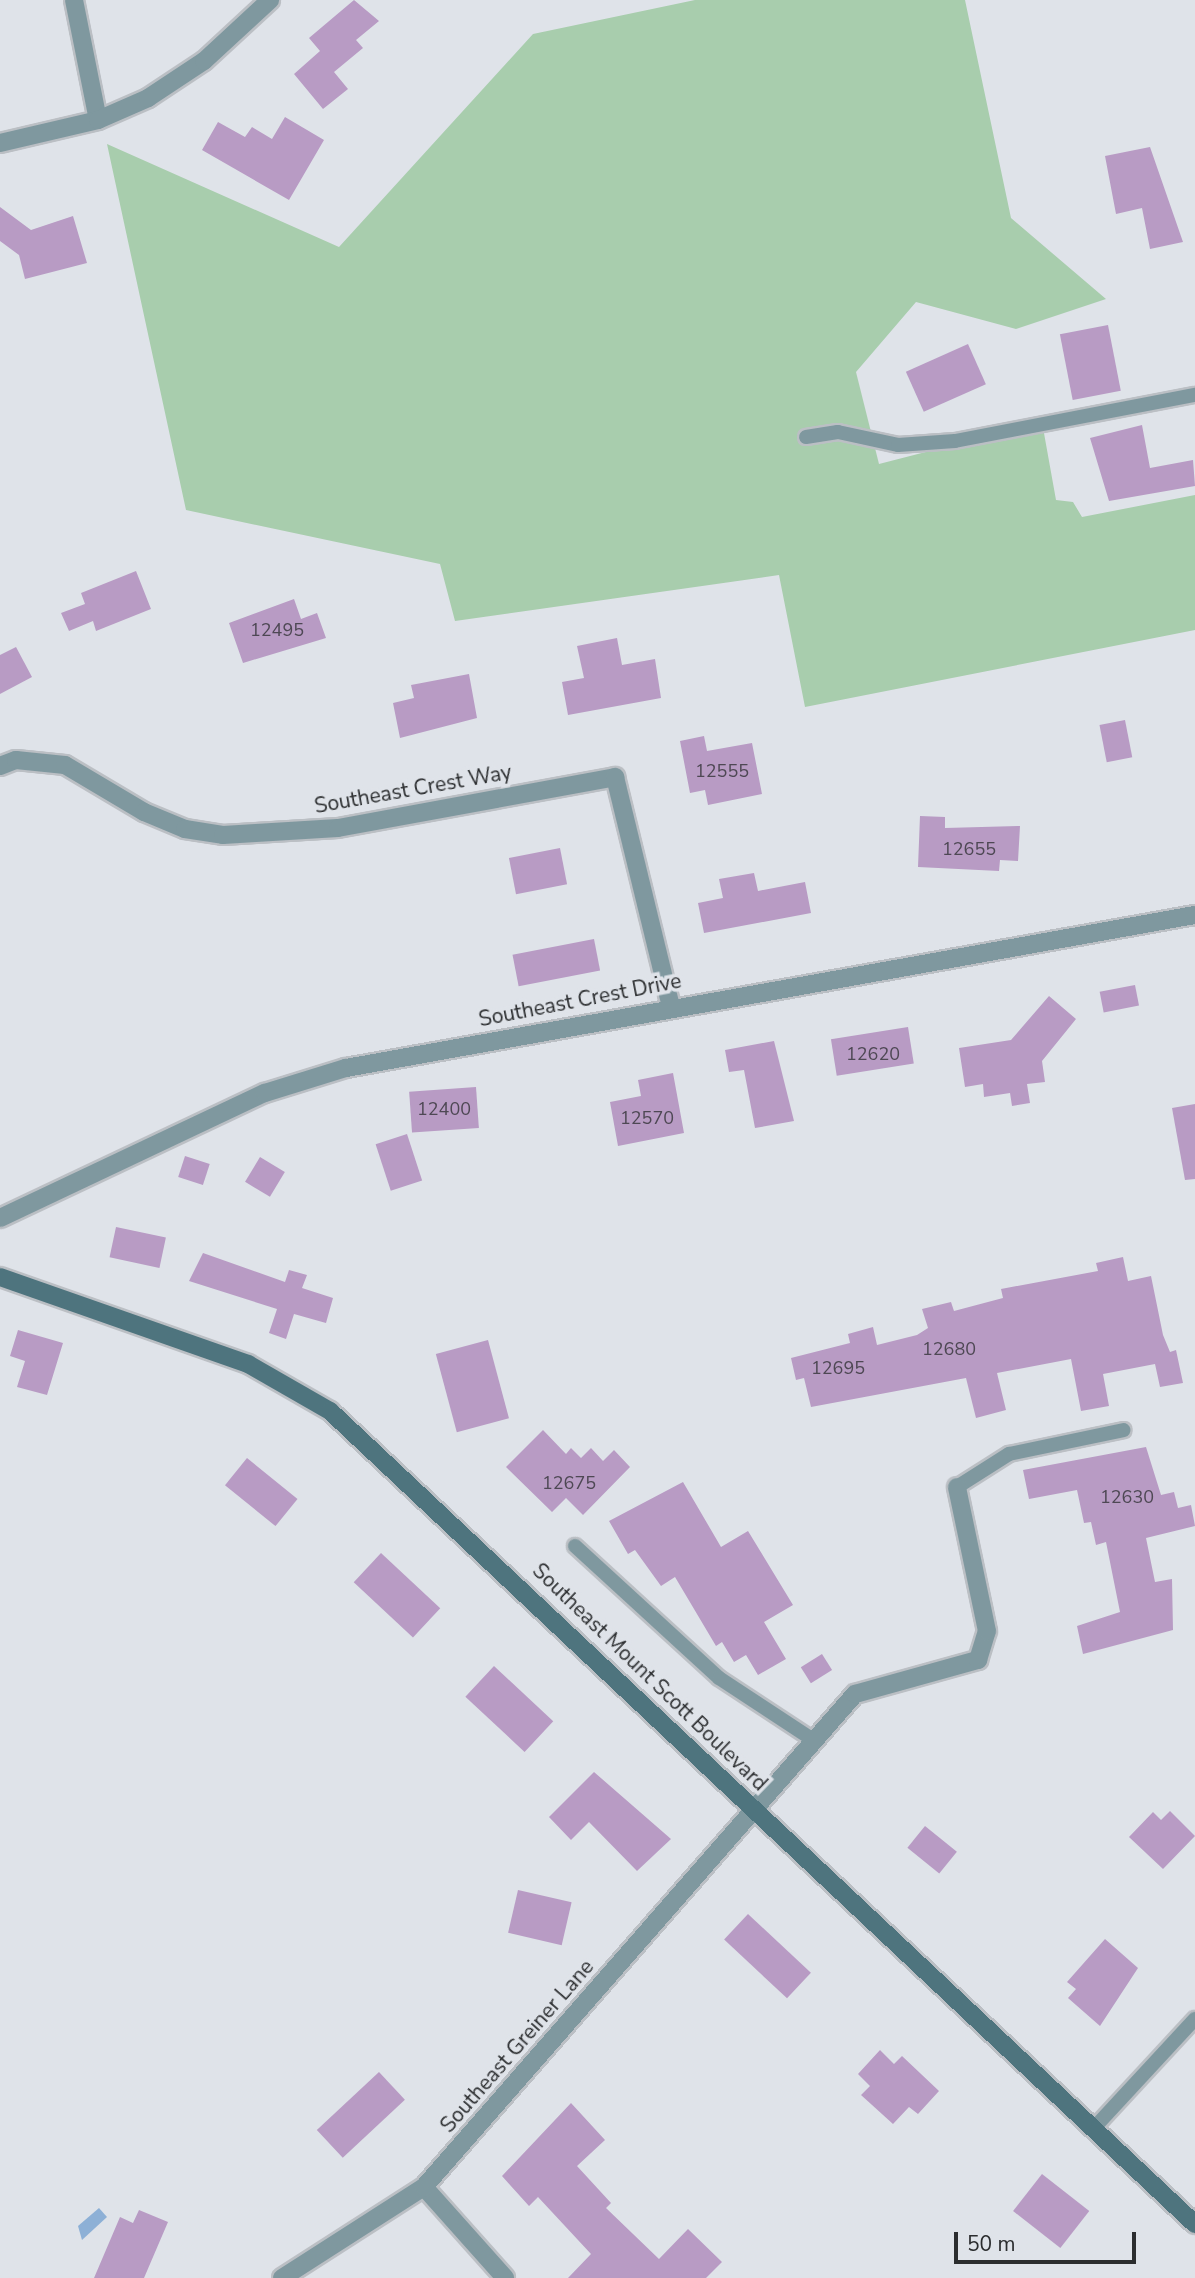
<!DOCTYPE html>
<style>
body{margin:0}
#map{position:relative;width:1195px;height:2278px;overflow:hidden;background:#dfe3e9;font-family:"Nunito Sans",sans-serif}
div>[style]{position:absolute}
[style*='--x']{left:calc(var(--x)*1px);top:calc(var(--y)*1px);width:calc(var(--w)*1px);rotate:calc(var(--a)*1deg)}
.green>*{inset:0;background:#a8cdad}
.water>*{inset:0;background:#8db0d6}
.building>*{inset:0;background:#b89bc4;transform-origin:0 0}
.roads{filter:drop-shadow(2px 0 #bbbfc4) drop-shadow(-2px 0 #bbbfc4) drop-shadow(0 2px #bbbfc4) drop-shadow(0 -2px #bbbfc4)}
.service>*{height:14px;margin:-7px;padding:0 7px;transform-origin:7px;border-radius:7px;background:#7f989f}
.minor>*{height:18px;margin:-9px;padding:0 9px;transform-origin:9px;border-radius:9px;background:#7f989f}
.tertiary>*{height:18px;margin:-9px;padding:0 9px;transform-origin:9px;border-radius:9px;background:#7f989f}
.secondary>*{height:18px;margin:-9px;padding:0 9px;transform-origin:9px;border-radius:9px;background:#4e747e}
span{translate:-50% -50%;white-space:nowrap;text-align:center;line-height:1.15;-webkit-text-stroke:7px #dfe3e9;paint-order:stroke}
.number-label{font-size:18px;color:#4e4854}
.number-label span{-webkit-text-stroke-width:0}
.street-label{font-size:21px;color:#2b2d2f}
.scale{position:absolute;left:954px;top:2232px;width:182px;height:32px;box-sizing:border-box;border:4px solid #2b2d2f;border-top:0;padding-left:9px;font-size:21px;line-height:24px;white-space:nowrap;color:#2b2d2f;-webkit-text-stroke:5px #dfe3e9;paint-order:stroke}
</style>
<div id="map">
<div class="green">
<i style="clip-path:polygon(695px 0,965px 0,1011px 218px,1106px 299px,1016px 329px,916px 302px,856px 372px,879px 464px,1042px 422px,1056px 500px,1073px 502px,1082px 517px,1195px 495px,1195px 630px,805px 707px,779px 575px,455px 621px,440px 564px,186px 510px,107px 144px,339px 247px,533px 34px)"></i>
</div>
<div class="water">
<i style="clip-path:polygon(99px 2208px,107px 2217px,82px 2240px,78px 2226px)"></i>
</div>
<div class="building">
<i style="clip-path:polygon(354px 0,379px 21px,356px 40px,363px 48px,334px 72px,348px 89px,323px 109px,294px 74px,320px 51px,309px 38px)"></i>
<i style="clip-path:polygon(285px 117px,324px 140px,289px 200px,202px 150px,218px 122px,245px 137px,252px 127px,272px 139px)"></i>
<i style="clip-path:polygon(1150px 147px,1183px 242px,1150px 249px,1142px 208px,1116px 214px,1105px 156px)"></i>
<i style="clip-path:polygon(0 207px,31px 230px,73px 216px,87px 263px,25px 279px,19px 255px,0 241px)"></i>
<i style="left:1108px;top:325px;width:67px;height:49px;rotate:79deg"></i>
<i style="left:968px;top:344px;width:44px;height:68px;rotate:66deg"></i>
<i style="clip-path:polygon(1142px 425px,1150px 468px,1193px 460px,1195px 486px,1109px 501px,1090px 438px)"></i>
<i style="clip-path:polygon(136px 571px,151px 609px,96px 631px,93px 621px,69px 631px,61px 613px,85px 604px,81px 593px)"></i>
<i style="clip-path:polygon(294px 599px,301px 619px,317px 613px,326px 638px,243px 663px,229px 623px)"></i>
<i style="clip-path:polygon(617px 638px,622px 665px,655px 659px,661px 698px,568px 715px,562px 682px,584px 678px,577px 646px)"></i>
<i style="clip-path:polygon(16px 647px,32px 677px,0 694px,0 655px)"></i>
<i style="clip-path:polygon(469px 674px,477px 718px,400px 738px,393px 703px,414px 698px,411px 685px)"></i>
<i style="left:1125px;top:720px;width:38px;height:26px;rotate:79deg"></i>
<i style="clip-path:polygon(704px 736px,707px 751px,752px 743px,762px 794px,708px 805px,705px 790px,690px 793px,680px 741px)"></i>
<i style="clip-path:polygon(920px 816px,945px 817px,945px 828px,1020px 826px,1018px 861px,1000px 860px,999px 871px,918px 867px)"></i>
<i style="left:560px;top:848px;width:37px;height:52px;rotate:79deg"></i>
<i style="clip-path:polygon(754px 873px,758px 891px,805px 882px,811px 913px,704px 933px,698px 903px,723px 898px,719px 879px)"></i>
<i style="left:594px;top:939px;width:32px;height:83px;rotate:79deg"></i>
<i style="left:1135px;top:985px;width:21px;height:36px;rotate:79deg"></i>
<i style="clip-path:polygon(1049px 996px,1076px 1019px,1042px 1061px,1045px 1082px,1027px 1084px,1030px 1103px,1012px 1106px,1010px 1093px,984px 1097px,983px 1084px,965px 1087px,959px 1048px,1011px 1040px)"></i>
<i style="left:908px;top:1027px;width:37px;height:78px;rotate:81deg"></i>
<i style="clip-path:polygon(774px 1041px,794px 1121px,755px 1128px,744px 1070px,729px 1072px,725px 1050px)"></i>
<i style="clip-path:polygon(673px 1073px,684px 1133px,618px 1146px,610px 1102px,641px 1096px,638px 1080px)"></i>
<i style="left:476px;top:1087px;width:41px;height:67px;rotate:86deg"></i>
<i style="clip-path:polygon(1195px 1104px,1195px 1179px,1185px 1180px,1172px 1108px)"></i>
<i style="left:407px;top:1134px;width:49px;height:33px;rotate:72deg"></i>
<i style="left:185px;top:1156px;width:26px;height:22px;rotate:18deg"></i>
<i style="left:260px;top:1157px;width:29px;height:29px;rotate:31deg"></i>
<i style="left:116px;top:1227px;width:51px;height:31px;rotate:12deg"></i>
<i style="clip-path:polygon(203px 1253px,285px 1282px,289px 1270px,307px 1275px,302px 1288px,333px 1298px,326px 1323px,294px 1314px,286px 1339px,269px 1333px,277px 1309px,189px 1281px)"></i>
<i style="clip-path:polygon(1123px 1257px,1128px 1281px,1151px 1276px,1163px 1335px,1170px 1352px,1176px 1350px,1183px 1383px,1160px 1387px,1155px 1364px,1103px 1374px,1109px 1406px,1081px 1411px,1071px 1359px,997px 1373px,1006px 1410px,976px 1418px,966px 1378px,811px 1407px,804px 1378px,796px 1380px,791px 1358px,850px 1343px,848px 1334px,873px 1327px,877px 1345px,917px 1335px,928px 1328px,922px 1309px,951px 1302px,954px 1311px,1003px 1298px,1001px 1289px,1098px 1271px,1096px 1263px)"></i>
<i style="clip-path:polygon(18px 1330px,63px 1343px,47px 1395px,17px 1387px,25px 1361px,10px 1356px)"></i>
<i style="left:488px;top:1340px;width:81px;height:54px;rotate:75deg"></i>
<i style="clip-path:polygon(543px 1430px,566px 1454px,571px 1448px,581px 1458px,591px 1448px,603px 1461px,614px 1450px,630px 1467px,583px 1515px,566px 1498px,552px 1512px,506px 1467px)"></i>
<i style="clip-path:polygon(1146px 1447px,1161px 1495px,1174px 1492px,1178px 1508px,1191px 1505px,1195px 1526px,1146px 1538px,1155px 1582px,1172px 1579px,1173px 1630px,1083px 1654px,1077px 1626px,1120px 1612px,1106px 1542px,1096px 1545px,1091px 1522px,1084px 1523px,1077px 1490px,1029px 1499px,1023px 1470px)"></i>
<i style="left:247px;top:1458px;width:65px;height:35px;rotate:39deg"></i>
<i style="clip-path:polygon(683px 1482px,721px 1547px,748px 1531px,793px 1605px,764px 1622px,786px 1659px,758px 1675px,746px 1655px,734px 1662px,722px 1642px,716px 1646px,675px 1577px,661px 1586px,635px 1550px,628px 1554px,609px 1521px)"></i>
<i style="left:381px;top:1553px;width:81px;height:40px;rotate:43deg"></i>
<i style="left:822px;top:1654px;width:19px;height:25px;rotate:58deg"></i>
<i style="left:494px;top:1666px;width:81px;height:42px;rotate:43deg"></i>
<i style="clip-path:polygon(594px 1772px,671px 1839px,637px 1871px,589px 1822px,571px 1840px,549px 1817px)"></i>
<i style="clip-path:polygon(1170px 1811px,1195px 1836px,1163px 1869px,1129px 1837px,1153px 1812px,1161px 1820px)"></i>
<i style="left:925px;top:1826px;width:41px;height:28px;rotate:39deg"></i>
<i style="left:518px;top:1890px;width:55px;height:44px;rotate:13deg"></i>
<i style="left:748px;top:1914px;width:86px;height:35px;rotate:43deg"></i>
<i style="clip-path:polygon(1105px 1939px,1138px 1968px,1100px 2026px,1068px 1998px,1076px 1989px,1067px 1982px)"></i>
<i style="clip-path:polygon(880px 2050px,894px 2064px,902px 2056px,939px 2091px,918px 2114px,909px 2107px,893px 2124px,861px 2095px,870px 2086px,858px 2074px)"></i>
<i style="left:379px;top:2072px;width:38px;height:85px;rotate:47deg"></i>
<i style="clip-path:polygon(571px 2103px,605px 2140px,577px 2166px,611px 2203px,606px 2208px,659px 2259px,688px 2229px,722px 2262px,706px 2278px,568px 2278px,591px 2254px,538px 2197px,529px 2206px,502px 2176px)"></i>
<i style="left:1042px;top:2174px;width:60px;height:47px;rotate:38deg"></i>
<i style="clip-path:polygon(139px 2210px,168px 2222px,144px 2278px,94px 2278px,120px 2217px,133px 2223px)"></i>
</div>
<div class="roads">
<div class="service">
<i style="--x:806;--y:437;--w:32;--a:-9"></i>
<i style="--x:838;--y:432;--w:61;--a:12.2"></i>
<i style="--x:898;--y:445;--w:57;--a:-4"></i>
<i style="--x:955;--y:441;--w:244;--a:-10.9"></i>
<i style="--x:957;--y:1487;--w:62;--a:-32.4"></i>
<i style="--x:1009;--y:1454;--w:117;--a:-11.8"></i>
<i style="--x:575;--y:1546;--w:195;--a:42.5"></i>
<i style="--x:719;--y:1678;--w:111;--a:33.3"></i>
<i style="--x:1093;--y:2129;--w:150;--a:-47.2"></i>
</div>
<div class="minor">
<i style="--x:74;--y:0;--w:122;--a:78.7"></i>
<i style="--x:0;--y:766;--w:17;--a:-21"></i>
<i style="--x:16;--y:760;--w:49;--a:5.8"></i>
<i style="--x:65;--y:765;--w:92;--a:30.7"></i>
<i style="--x:144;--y:812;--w:44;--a:22.5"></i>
<i style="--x:185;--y:829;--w:38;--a:9"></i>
<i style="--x:223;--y:835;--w:115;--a:-3.5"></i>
<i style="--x:338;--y:828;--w:282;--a:-10.4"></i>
<i style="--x:615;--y:777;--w:236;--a:76.3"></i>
<i style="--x:0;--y:1218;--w:293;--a:-25.3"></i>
<i style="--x:265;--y:1093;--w:85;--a:-17.2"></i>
<i style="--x:346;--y:1068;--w:863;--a:-10.22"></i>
<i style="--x:424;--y:2187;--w:122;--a:48.3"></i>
<i style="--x:282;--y:2278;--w:169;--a:-32.7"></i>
<i style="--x:424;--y:2187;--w:655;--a:-48.84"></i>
<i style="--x:855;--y:1694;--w:128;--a:-15.5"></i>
<i style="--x:978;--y:1660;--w:30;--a:-73"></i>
<i style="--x:987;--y:1631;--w:147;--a:-101.8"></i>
</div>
<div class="tertiary">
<i style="--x:0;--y:143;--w:101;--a:-13.2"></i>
<i style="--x:98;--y:120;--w:55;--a:-23.7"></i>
<i style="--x:148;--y:98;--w:67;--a:-33.5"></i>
<i style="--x:204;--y:61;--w:90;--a:-42.7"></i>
</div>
<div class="secondary">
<i style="--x:0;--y:1277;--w:263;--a:19.3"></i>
<i style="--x:248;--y:1364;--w:95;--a:29.8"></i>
<i style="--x:330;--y:1411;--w:1187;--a:43.23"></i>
</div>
</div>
<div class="number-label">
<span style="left:277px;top:630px">12495</span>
<span style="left:722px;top:771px">12555</span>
<span style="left:969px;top:849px">12655</span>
<span style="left:873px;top:1054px">12620</span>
<span style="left:444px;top:1109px">12400</span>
<span style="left:647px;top:1118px">12570</span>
<span style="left:949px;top:1349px">12680</span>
<span style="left:838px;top:1368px">12695</span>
<span style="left:569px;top:1483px">12675</span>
<span style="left:1127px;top:1497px">12630</span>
</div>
<div class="street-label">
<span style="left:413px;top:789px;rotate:-10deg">Southeast Crest Way</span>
<span style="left:580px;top:1000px;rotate:-11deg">Southeast Crest Drive</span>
<span style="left:650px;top:1677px;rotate:44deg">Southeast Mount Scott Boulevard</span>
<span style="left:517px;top:2046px;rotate:-49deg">Southeast Greiner Lane</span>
</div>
<div class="scale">50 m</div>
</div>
